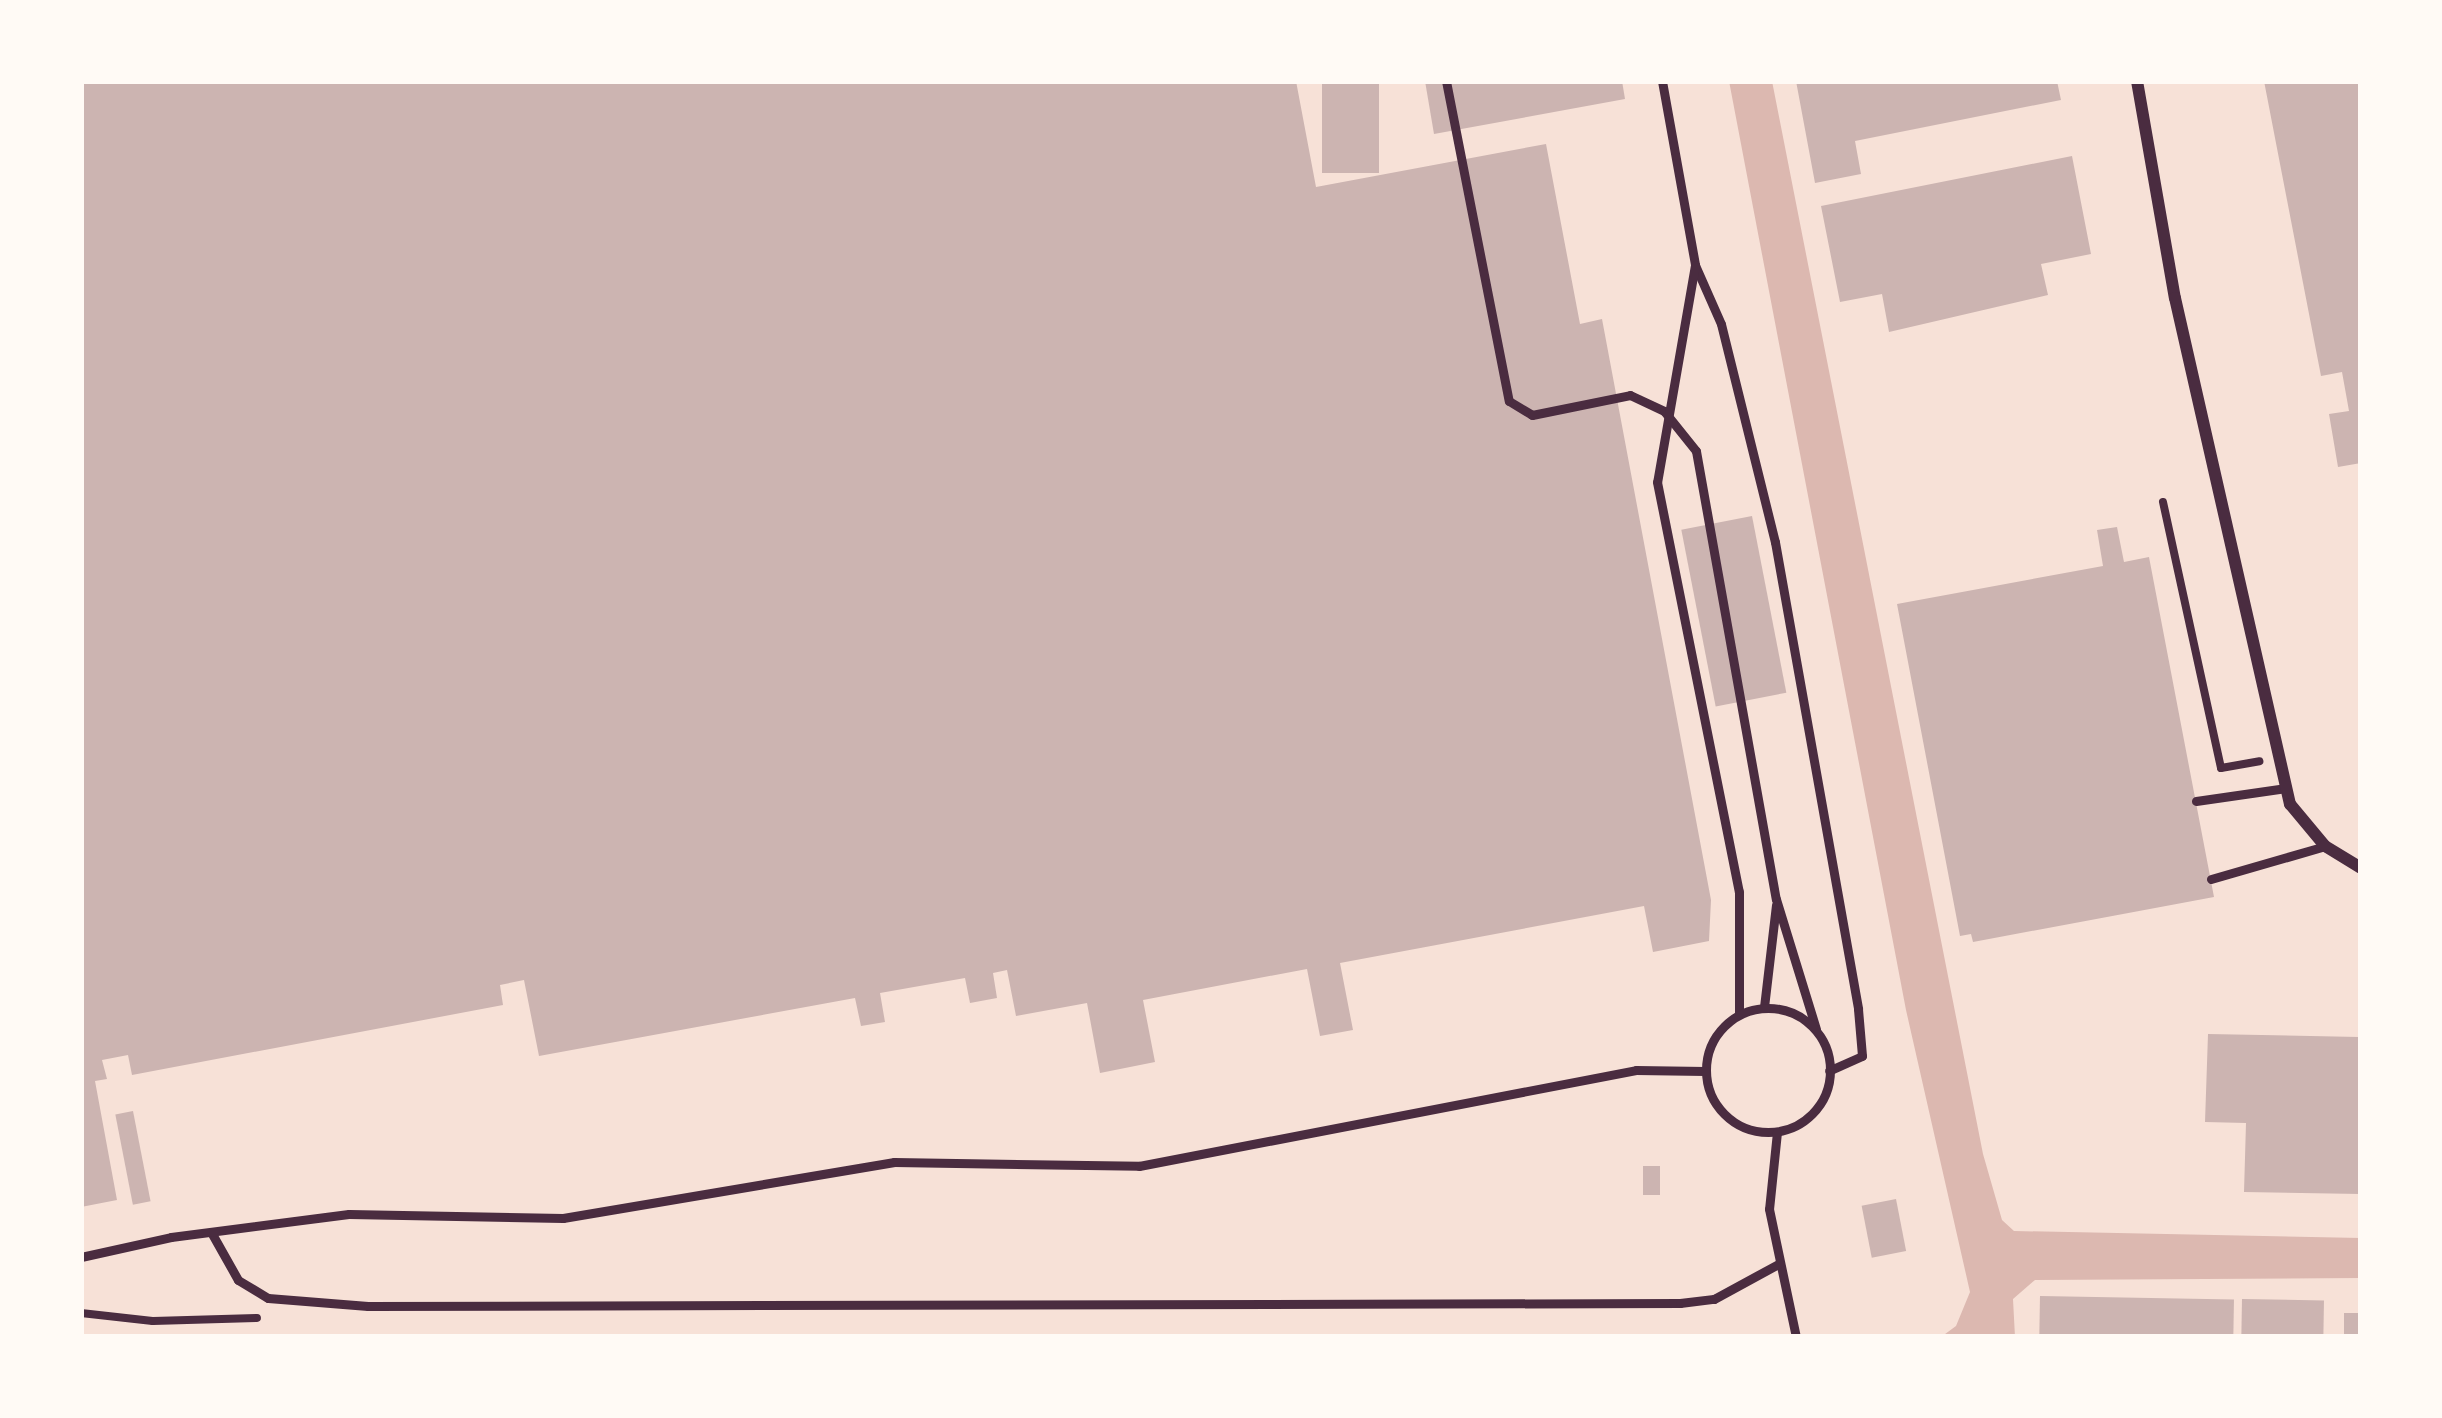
<!DOCTYPE html>
<style>
body{margin:0}
#map{position:relative;width:2442px;height:1418px;overflow:hidden;background:#f7e1d7;font-family:Figtree,sans-serif}
div>[style]{position:absolute}
[style*='--x']{left:calc(var(--x)*1px);top:calc(var(--y)*1px);width:calc(var(--w)*1px);rotate:calc(var(--a)*1deg)}
.water>*{inset:0;background:#dcb8b0}
.building>*{inset:0;background:#ccb4b1;transform-origin:0 0}
.path>*{height:8px;margin:-4px;padding:0 4px;transform-origin:4px;border-radius:4px;background:#4a2c40}
.service>*{height:9px;margin:-4.5px;padding:0 4.5px;transform-origin:4.5px;border-radius:4.5px;background:#4a2c40}
.service>.ring{margin:-4.5px;padding:0;box-sizing:content-box;background:none;border:9px solid #4a2c40;border-radius:50%}
.minor>*{height:12px;margin:-6px;padding:0 6px;transform-origin:6px;border-radius:6px;background:#4a2c40}
span{translate:-50% -50%;white-space:nowrap;text-align:center;line-height:1.15;-webkit-text-stroke:12px #fffaf5;paint-order:stroke}
.frame{position:absolute;inset:0;border:84px solid #fffaf5;pointer-events:none}
</style>
<div id="map">
<div class="water">
<i style="clip-path:polygon(1729px 81px,1772px 81px,1983px 1154px,2002px 1220px,2014px 1231px,2361px 1238px,2361px 1278px,2035px 1280px,2013px 1299px,2015px 1337px,1941px 1337px,1956px 1326px,1970px 1292px,1906px 1010px)"></i>
</div>
<div class="building">
<i style="clip-path:polygon(81px 81px,1296px 81px,1316px 187px,1546px 144px,1580px 324px,1602px 319px,1711px 900px,1709px 941px,1653px 952px,1644px 906px,1340px 963px,1353px 1030px,1320px 1036px,1307px 969px,1143px 1000px,1155px 1062px,1100px 1073px,1087px 1003px,1016px 1016px,1007px 970px,993px 973px,997px 998px,970px 1003px,965px 978px,880px 993px,885px 1022px,861px 1026px,855px 998px,539px 1056px,524px 980px,500px 985px,503px 1005px,132px 1075px,128px 1055px,102px 1060px,107px 1079px,95px 1081px,117px 1200px,81px 1207px)"></i>
<i style="left:1322px;top:81px;width:57px;height:92px"></i>
<i style="clip-path:polygon(1425px 81px,1622px 81px,1625px 99px,1434px 134px)"></i>
<i style="clip-path:polygon(1796px 81px,2057px 81px,2061px 100px,1855px 141px,1861px 174px,1815px 183px)"></i>
<i style="clip-path:polygon(2264px 81px,2361px 81px,2361px 463px,2338px 467px,2329px 414px,2349px 411px,2342px 372px,2321px 376px)"></i>
<i style="clip-path:polygon(2072px 156px,2091px 254px,2041px 264px,2048px 295px,1889px 332px,1882px 294px,1840px 302px,1821px 206px)"></i>
<i style="left:1752px;top:516px;width:180px;height:72px;rotate:79deg"></i>
<i style="clip-path:polygon(2117px 527px,2124px 562px,2149px 557px,2214px 897px,1973px 942px,1971px 934px,1960px 936px,1897px 604px,2103px 566px,2097px 530px)"></i>
<i style="clip-path:polygon(2208px 1034px,2359px 1037px,2361px 1194px,2244px 1192px,2246px 1123px,2205px 1122px)"></i>
<i style="left:133px;top:1111px;width:92px;height:18px;rotate:79deg"></i>
<i style="left:1643px;top:1166px;width:17px;height:29px"></i>
<i style="left:1896px;top:1199px;width:53px;height:35px;rotate:79deg"></i>
<i style="left:2040px;top:1296px;width:194px;height:41px;rotate:1deg"></i>
<i style="left:2242px;top:1299px;width:82px;height:38px;rotate:1deg"></i>
<i style="left:2344px;top:1313px;width:17px;height:24px"></i>
</div>
<div class="path">
<i style="--x:2163;--y:502;--w:272;--a:77.7"></i>
<i style="--x:2221;--y:768;--w:39;--a:-10"></i>
<i style="--x:81;--y:1313;--w:72;--a:6.3"></i>
<i style="--x:153;--y:1321;--w:104;--a:-1.7"></i>
</div>
<div class="service">
<i style="--x:1446;--y:81;--w:326;--a:78.9"></i>
<i style="--x:1509;--y:401;--w:27;--a:31"></i>
<i style="--x:1532;--y:415;--w:100;--a:-11.5"></i>
<i style="--x:1630;--y:395;--w:38;--a:25"></i>
<i style="--x:1664;--y:411;--w:51;--a:51.3"></i>
<i style="--x:1696;--y:451;--w:455;--a:79.9"></i>
<i style="--x:1776;--y:899;--w:136;--a:72.9"></i>
<i style="--x:1662;--y:81;--w:187;--a:79.8"></i>
<i style="--x:1695;--y:265;--w:64;--a:66.2"></i>
<i style="--x:1721;--y:324;--w:225;--a:76.1"></i>
<i style="--x:1775;--y:542;--w:474;--a:79.9"></i>
<i style="--x:1858;--y:1009;--w:47;--a:85.1"></i>
<i style="--x:1862;--y:1056;--w:36;--a:156"></i>
<i style="--x:1695;--y:265;--w:220;--a:99.9"></i>
<i style="--x:1657;--y:482;--w:418;--a:78.7"></i>
<i style="--x:1739;--y:892;--w:122;--a:90"></i>
<i style="--x:2196;--y:801;--w:91;--a:-8.2"></i>
<i style="--x:2211;--y:879;--w:119;--a:-16.1"></i>
<i style="--x:1764;--y:1007;--w:103;--a:-83.3"></i>
<i class="ring" style="left:1706px;top:1008px;width:115px;height:115px"></i>
<i style="--x:1777;--y:1132;--w:77;--a:95.9"></i>
<i style="--x:1769;--y:1209;--w:131;--a:78.1"></i>
<i style="--x:211;--y:1232;--w:55;--a:60.6"></i>
<i style="--x:238;--y:1280;--w:35;--a:31"></i>
<i style="--x:268;--y:1298;--w:100;--a:4.6"></i>
<i style="--x:368;--y:1306;--w:1312;--a:-0.13"></i>
<i style="--x:1680;--y:1303;--w:34;--a:-7"></i>
<i style="--x:1714;--y:1299;--w:75;--a:-28.6"></i>
<i style="--x:81;--y:1257;--w:92;--a:-12.5"></i>
<i style="--x:171;--y:1237;--w:179;--a:-7.4"></i>
<i style="--x:349;--y:1214;--w:214;--a:1.1"></i>
<i style="--x:563;--y:1218;--w:336;--a:-9.6"></i>
<i style="--x:894;--y:1162;--w:245;--a:0.9"></i>
<i style="--x:1139;--y:1166;--w:506;--a:-10.93"></i>
<i style="--x:1636;--y:1070;--w:69;--a:0.8"></i>
</div>
<div class="minor">
<i style="--x:2137;--y:81;--w:220;--a:80.1"></i>
<i style="--x:2175;--y:298;--w:519;--a:77.2"></i>
<i style="--x:2290;--y:804;--w:55;--a:50.2"></i>
<i style="--x:2325;--y:846;--w:42;--a:31.4"></i>
</div>
<div class="frame"></div>
</div>
